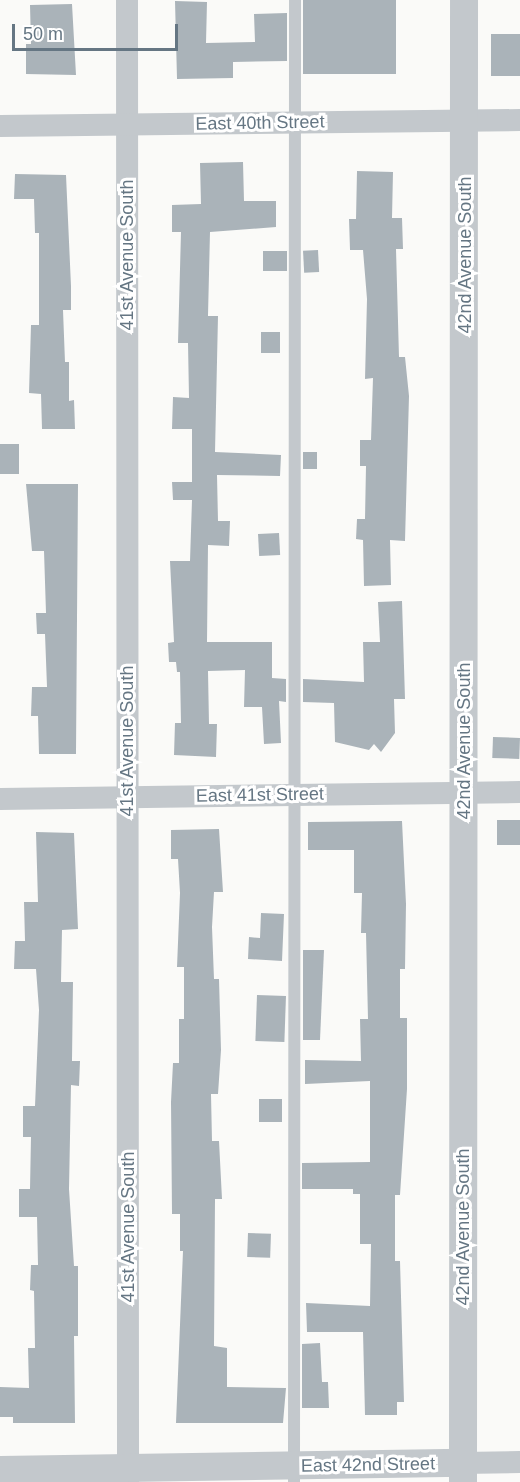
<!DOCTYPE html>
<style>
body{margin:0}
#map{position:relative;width:520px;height:1482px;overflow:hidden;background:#fafaf8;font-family:Arial,sans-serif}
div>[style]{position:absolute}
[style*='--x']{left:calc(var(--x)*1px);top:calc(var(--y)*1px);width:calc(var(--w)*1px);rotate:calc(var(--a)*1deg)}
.building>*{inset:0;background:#aab3b9;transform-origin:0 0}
.service>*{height:12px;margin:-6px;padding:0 6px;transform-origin:6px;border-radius:6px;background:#c3c8cc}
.minor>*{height:22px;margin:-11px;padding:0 11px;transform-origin:11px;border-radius:11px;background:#c3c8cc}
.tertiary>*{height:28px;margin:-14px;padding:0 14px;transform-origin:14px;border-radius:14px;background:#c3c8cc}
span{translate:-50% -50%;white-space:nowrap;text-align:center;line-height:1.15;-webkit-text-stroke:6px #fff;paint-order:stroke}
.street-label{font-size:18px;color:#657683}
.scale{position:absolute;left:12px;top:24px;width:166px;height:27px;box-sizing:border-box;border:3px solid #657683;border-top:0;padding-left:8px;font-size:18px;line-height:21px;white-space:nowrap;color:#657683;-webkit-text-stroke:4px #fff;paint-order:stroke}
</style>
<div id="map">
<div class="building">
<i style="left:303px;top:0;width:93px;height:74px"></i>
<i style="clip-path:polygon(175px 1px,207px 2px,206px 43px,255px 42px,254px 14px,287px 13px,287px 61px,233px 62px,233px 78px,177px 79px)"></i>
<i style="clip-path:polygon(72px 4px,76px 75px,26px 74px,26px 44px,31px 44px,30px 5px)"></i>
<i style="left:491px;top:34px;width:29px;height:42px"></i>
<i style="clip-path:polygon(243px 162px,244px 201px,276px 201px,276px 227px,210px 232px,208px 316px,218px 316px,215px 452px,281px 455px,280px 476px,217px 475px,218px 521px,230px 521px,229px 546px,208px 545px,207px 642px,272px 642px,272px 678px,286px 679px,286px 702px,279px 701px,281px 743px,264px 744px,262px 707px,244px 707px,245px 670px,208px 671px,209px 724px,217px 724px,216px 757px,174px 755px,175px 723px,181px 723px,180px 672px,177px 672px,176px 662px,169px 662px,168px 643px,174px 642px,170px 561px,190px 561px,192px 500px,173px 500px,172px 482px,192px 482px,192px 429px,172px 429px,173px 397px,189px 398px,188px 343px,178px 343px,181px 232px,172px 232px,172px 205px,201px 204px,200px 163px)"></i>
<i style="clip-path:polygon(357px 171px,393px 172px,392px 218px,402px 218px,403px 249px,396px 249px,399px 357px,405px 357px,409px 396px,405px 541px,390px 540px,391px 585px,364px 586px,363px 540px,356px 539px,357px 519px,365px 519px,366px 466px,360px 466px,360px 440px,371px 440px,373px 378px,365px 379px,367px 299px,363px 250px,350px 250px,349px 219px,356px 219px)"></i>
<i style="clip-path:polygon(15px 174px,66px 175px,71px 286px,71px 310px,63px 310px,65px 362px,69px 362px,69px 401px,74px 400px,75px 429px,42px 429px,41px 394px,29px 393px,31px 325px,39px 325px,39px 233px,35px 233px,34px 199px,14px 199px)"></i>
<i style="left:318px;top:250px;width:22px;height:15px;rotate:87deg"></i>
<i style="left:287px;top:251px;width:20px;height:24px;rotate:90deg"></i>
<i style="left:261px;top:332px;width:19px;height:21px"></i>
<i style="left:0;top:444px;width:19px;height:30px"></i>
<i style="left:303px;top:452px;width:14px;height:17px"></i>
<i style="clip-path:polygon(26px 484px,78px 484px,76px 754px,39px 754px,38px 716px,31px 716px,32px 687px,47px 687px,45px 634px,37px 634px,36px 613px,46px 613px,44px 551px,32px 551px)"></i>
<i style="left:279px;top:533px;width:22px;height:21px;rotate:87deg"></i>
<i style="clip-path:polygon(402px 601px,405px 699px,394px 699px,395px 733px,381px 752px,374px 744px,369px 750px,335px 742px,334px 703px,303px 702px,303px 679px,364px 682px,363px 642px,380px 642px,378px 602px)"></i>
<i style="left:493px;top:737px;width:27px;height:21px;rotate:2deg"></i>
<i style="left:497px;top:820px;width:23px;height:25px"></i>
<i style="clip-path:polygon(402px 821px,406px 904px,405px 969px,400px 969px,400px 1018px,407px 1018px,407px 1089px,400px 1195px,395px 1195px,395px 1261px,400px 1261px,404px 1402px,397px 1402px,397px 1415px,365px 1415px,363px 1332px,307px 1332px,306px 1303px,370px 1306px,371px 1244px,360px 1244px,360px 1194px,353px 1194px,353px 1189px,302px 1189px,302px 1163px,370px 1162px,370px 1081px,305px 1084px,305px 1060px,361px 1061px,360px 1019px,368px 1019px,366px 933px,361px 933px,362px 893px,354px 893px,354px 850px,308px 850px,308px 822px)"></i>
<i style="clip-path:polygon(219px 829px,223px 892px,214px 892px,212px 927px,214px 979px,219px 979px,221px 1050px,218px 1094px,211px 1094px,212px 1141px,219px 1141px,222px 1199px,215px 1199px,214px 1346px,227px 1348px,227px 1387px,286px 1388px,283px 1423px,176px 1423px,183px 1251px,180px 1251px,180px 1214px,172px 1214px,171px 1102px,173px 1063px,179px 1063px,179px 1019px,184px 1019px,184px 967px,177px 967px,180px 893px,178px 859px,171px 859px,171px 830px)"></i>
<i style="clip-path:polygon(36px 832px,74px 833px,78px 929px,62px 930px,61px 982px,73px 982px,72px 1061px,80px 1061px,79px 1086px,71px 1085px,69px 1189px,74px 1266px,78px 1266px,78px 1336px,74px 1336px,75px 1423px,13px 1423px,13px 1417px,0 1417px,0 1387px,29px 1388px,28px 1348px,35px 1348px,34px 1291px,30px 1290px,31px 1265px,38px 1265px,37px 1217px,19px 1217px,19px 1189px,30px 1189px,31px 1137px,23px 1137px,23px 1106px,35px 1106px,39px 1010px,36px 969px,14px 969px,15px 941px,25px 941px,24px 902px,38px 902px)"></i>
<i style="clip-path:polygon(261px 913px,284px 914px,282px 961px,248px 959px,249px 937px,260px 938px)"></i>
<i style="clip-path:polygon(303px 950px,324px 950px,320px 1040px,303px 1040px)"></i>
<i style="left:257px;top:995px;width:29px;height:46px;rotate:2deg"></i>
<i style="left:259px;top:1099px;width:23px;height:23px"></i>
<i style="left:248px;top:1233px;width:23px;height:24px;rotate:2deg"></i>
<i style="clip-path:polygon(320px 1343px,322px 1382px,328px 1382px,329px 1408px,302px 1408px,302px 1344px)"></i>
</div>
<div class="service">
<i style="--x:294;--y:1482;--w:1482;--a:-89.96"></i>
</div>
<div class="minor">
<i style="--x:127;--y:0;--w:1482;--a:89.96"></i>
<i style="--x:0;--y:126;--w:520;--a:-0.66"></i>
<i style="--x:0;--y:799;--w:520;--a:-0.77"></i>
<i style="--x:462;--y:1463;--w:58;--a:-1"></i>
</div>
<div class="tertiary">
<i style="--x:0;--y:1470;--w:462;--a:-0.9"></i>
<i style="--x:463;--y:1482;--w:1482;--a:-89.96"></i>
</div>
<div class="street-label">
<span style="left:260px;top:123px;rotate:-1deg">East 40th Street</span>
<span style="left:127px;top:255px;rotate:-90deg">41st Avenue South</span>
<span style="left:465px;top:255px;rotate:-90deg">42nd Avenue South</span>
<span style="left:127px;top:741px;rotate:-90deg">41st Avenue South</span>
<span style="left:464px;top:741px;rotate:-90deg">42nd Avenue South</span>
<span style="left:260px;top:795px;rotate:-1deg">East 41st Street</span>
<span style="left:128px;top:1227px;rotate:-90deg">41st Avenue South</span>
<span style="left:463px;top:1227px;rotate:-90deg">42nd Avenue South</span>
<span style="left:368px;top:1465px;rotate:-1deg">East 42nd Street</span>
</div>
<div class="scale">50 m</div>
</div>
